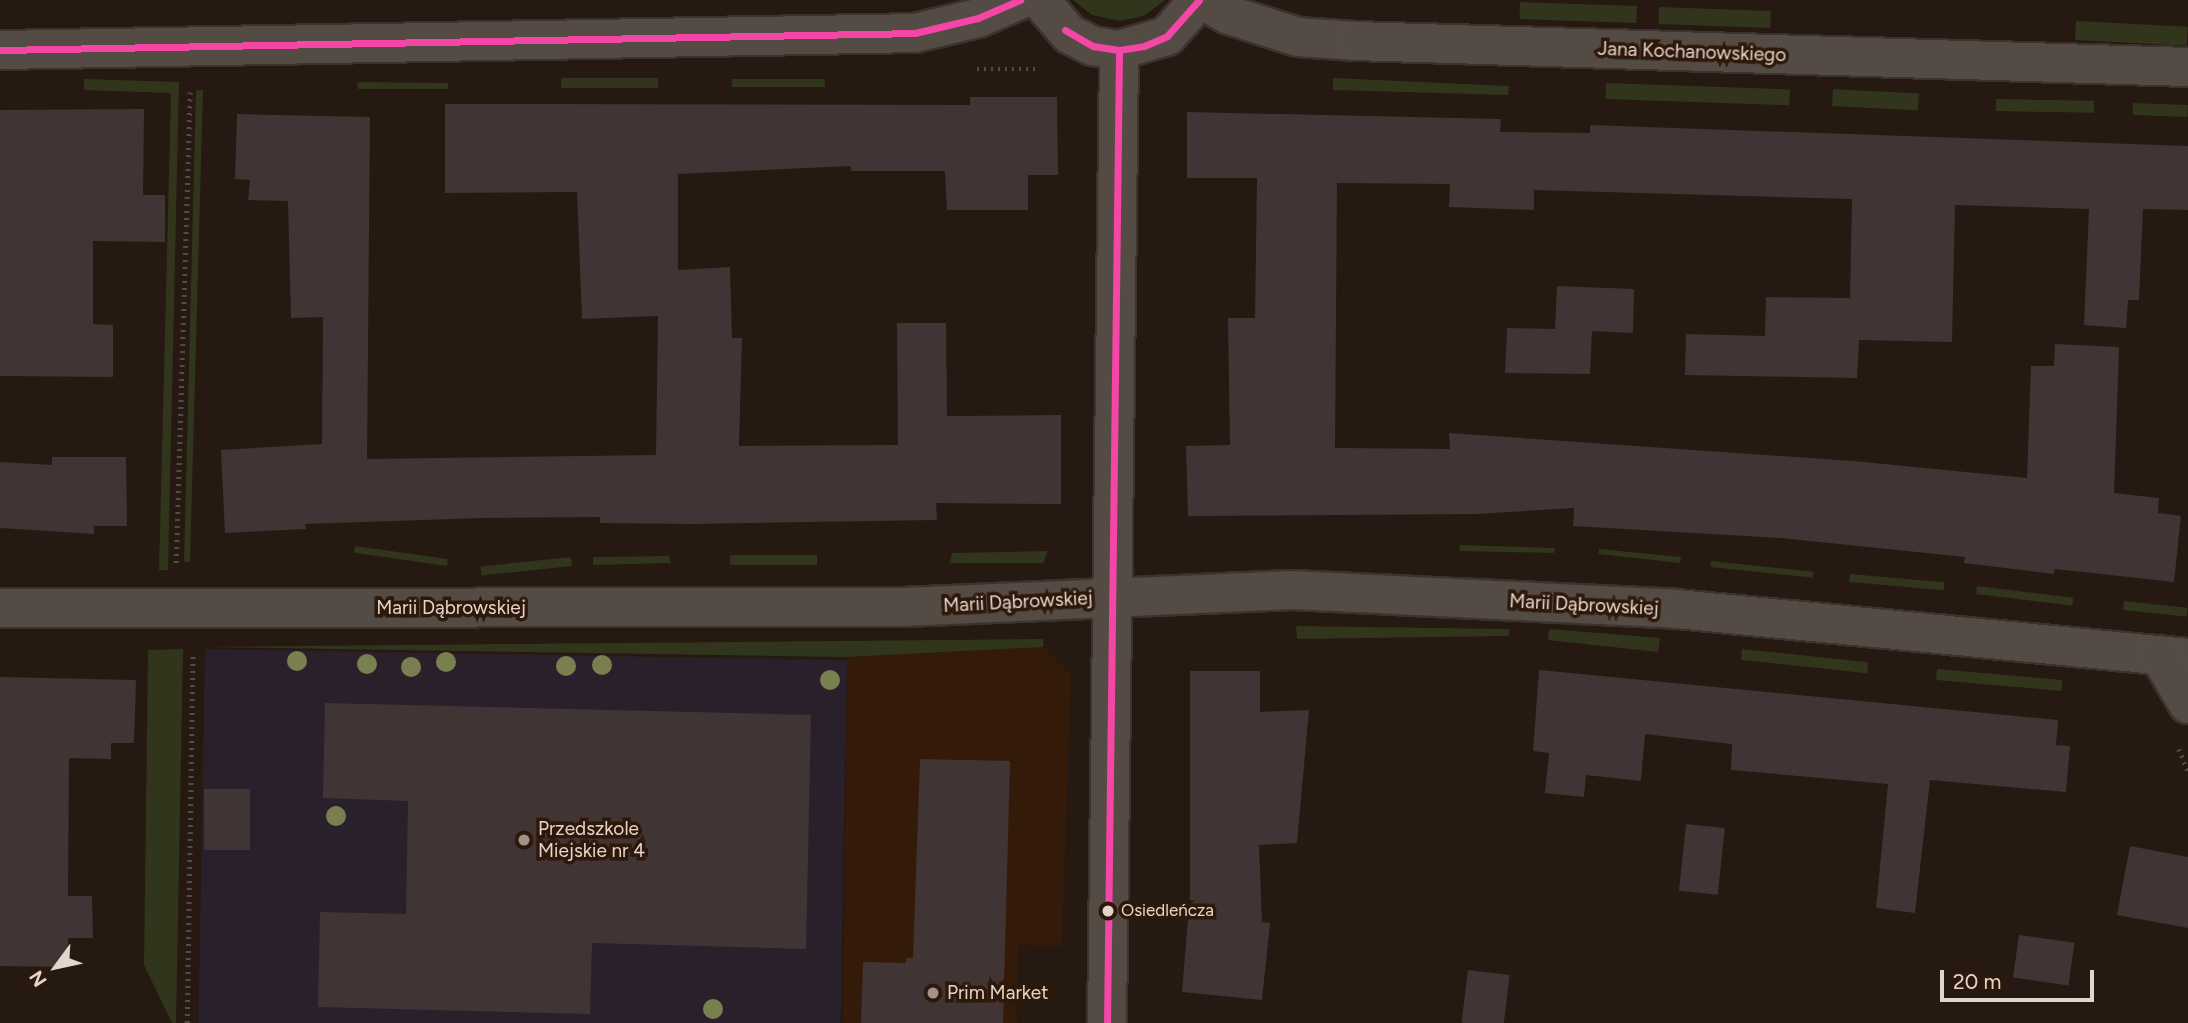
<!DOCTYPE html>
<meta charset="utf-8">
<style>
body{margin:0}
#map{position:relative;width:2188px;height:1023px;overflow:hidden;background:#251911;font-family:Figtree,sans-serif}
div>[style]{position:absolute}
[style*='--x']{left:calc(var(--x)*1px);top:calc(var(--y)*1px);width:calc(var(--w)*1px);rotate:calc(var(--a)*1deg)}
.built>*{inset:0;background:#341b09}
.education>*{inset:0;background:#29202b;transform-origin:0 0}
.green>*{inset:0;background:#31351b;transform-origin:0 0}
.building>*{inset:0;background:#403534;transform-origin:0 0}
.path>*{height:4.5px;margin-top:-2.25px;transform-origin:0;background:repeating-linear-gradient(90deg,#544b46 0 2px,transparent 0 7px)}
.roads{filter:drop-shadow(2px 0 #3d332e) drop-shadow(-2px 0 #3d332e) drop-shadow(0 2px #3d332e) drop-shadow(0 -2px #3d332e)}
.minor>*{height:38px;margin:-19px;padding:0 19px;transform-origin:19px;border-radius:19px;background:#554b45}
.bus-1>*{height:7px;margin:-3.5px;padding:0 3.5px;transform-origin:3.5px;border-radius:3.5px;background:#f346a5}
.trees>*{width:20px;height:20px;margin:-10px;border-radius:50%;background:#7a7f50}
.dots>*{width:19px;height:19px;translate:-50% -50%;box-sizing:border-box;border:4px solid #2d1809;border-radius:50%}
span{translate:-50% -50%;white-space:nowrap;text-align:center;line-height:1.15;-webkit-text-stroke:7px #2d1809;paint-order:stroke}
.bus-label{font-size:17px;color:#e4d5cc}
.left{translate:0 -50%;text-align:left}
.street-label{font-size:19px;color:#e4d5cc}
.poi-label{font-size:19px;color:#e4d5cc}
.north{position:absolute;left:21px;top:932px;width:70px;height:70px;-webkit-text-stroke:5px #2d1809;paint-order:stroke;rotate:237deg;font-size:19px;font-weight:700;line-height:28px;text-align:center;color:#e4d5cc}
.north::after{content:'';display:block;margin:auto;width:24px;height:32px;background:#e4d5cc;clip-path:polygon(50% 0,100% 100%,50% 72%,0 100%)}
.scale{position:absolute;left:1940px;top:970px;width:154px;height:32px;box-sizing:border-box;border:4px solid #e4d5cc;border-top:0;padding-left:9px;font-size:21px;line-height:24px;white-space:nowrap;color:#e4d5cc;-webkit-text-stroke:5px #2d1809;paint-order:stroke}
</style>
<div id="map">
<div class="built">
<i style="clip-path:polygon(1043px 647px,1071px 675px,1062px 946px,1018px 945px,1017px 1023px,843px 1023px,847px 657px)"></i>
</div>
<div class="education">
<i style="left:205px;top:649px;width:642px;height:374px;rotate:1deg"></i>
</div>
<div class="green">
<i style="clip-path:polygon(1073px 0,1165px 0,1144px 16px,1120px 21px,1092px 15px)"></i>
<i style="left:1520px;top:2px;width:117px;height:17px;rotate:2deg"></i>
<i style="left:1659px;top:7px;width:112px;height:17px;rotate:2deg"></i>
<i style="left:2076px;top:21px;width:112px;height:19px;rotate:3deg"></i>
<i style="left:658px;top:78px;width:10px;height:97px;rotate:90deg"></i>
<i style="clip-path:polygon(1333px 78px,1509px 86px,1508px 95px,1333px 90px)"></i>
<i style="clip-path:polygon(84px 79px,179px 82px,168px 570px,159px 570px,171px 93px,84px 90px)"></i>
<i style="left:732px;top:79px;width:93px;height:8px"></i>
<i style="clip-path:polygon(357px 82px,448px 83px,448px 89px,358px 89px)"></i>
<i style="left:1606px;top:83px;width:184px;height:16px;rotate:2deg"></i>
<i style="left:1833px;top:89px;width:86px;height:17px;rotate:3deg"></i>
<i style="clip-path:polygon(196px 90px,203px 90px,190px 562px,184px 562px)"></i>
<i style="left:1996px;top:99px;width:98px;height:12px;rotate:1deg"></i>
<i style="left:2133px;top:103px;width:55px;height:12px;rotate:2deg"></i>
<i style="clip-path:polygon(1460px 545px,1555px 548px,1554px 553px,1459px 551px)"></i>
<i style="clip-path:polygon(1599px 549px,1681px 557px,1680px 563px,1599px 554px)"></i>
<i style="clip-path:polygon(1048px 551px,1043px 563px,950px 563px,952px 553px)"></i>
<i style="left:730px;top:555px;width:87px;height:10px"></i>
<i style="clip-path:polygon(669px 556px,671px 563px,593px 565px,593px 557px)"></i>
<i style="left:571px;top:557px;width:9px;height:91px;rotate:84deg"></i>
<i style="left:448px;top:559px;width:7px;height:94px;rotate:98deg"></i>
<i style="left:1711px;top:561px;width:103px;height:6px;rotate:6deg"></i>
<i style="left:1850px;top:574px;width:95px;height:8px;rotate:5deg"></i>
<i style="left:1977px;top:586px;width:97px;height:8px;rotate:7deg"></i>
<i style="left:2124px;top:601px;width:64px;height:9px;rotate:6deg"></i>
<i style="clip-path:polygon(1296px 626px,1509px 629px,1509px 636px,1297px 639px)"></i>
<i style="clip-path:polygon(1549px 629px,1660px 638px,1658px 652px,1548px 640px)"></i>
<i style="clip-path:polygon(1043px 639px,1043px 647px,847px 657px,201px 647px)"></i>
<i style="clip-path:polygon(183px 649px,176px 1023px,172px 1023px,144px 965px,148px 650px)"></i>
<i style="left:1742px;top:649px;width:127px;height:11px;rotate:6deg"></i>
<i style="left:1937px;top:669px;width:126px;height:11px;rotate:5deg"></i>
</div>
<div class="building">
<i style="clip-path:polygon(970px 97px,1057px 97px,1058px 175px,1028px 175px,1028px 210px,947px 210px,945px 171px,851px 171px,851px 166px,678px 174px,678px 270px,730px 267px,732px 338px,742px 338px,739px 446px,898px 445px,897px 323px,946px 323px,947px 416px,1061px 415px,1061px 504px,936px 503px,937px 520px,692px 524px,600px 523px,600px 517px,482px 518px,305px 524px,306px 529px,225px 533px,221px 450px,322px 444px,323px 317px,291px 318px,288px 201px,248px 200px,250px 180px,235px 179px,237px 114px,370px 117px,367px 459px,656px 455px,658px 316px,582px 319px,577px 192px,445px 193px,445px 104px,970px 105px)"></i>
<i style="clip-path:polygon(144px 109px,143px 195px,165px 195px,165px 242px,93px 241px,93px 324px,113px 325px,113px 377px,0 376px,0 110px)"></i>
<i style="clip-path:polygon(1187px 112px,1501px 119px,1500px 132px,1590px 133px,1590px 125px,2188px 146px,2188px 210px,2143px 209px,2139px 300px,2128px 300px,2126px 328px,2084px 325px,2089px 209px,1955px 205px,1952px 342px,1859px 340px,1857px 378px,1685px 375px,1686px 334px,1765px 336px,1766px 297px,1850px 298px,1852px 199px,1534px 190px,1534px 210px,1449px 207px,1450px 184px,1337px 183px,1335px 448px,1450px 449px,1449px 433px,1853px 461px,2027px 478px,2031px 366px,2054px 366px,2055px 344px,2119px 347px,2114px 493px,2159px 498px,2158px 513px,2181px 516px,2174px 582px,2055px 569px,2054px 574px,1964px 563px,1965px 557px,1781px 538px,1573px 526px,1574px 508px,1476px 514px,1188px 516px,1186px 446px,1230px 445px,1228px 318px,1255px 318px,1257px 178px,1187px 178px)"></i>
<i style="clip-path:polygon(1557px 286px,1634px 289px,1633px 333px,1592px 331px,1590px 374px,1505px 373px,1507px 328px,1555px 329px)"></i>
<i style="clip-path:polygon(52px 457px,126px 457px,127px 526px,94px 526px,94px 534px,0 528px,0 462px,52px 465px)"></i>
<i style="clip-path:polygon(1539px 670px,2058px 720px,2056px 745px,2070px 746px,2066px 792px,1930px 780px,1915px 913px,1876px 908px,1888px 784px,1731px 770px,1732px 744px,1645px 734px,1641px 781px,1586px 775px,1584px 797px,1545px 793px,1549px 753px,1533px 751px)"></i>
<i style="clip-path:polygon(1190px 671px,1260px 671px,1260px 712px,1309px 710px,1297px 843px,1259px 845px,1262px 922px,1270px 923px,1262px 1000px,1182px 992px,1190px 895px)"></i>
<i style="clip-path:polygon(0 677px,136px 680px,134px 743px,111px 743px,111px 759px,69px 758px,68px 896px,92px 896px,93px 938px,68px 938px,68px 967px,0 966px)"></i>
<i style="clip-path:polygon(325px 703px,811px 715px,806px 949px,592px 943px,590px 1014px,318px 1007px,320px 912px,406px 914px,408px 801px,323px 798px)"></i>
<i style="clip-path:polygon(920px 759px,1010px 761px,1003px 1023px,861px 1023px,863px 962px,906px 963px,906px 958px,913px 958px)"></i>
<i style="left:204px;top:789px;width:46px;height:61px"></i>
<i style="left:1686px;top:824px;width:39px;height:67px;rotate:6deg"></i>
<i style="clip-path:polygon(2130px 846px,2188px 857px,2188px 928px,2117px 915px)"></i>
<i style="left:2019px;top:935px;width:56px;height:43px;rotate:8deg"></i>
<i style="left:1468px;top:970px;width:42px;height:53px;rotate:7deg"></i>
</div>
<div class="path">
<i style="--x:977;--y:69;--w:62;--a:0"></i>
<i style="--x:176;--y:563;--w:471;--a:-88.3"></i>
<i style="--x:2179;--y:749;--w:24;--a:68"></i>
<i style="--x:187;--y:1023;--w:370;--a:-89.1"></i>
</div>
<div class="roads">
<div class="minor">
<i style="--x:1040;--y:0;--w:45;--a:49.5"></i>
<i style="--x:1069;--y:34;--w:27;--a:27"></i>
<i style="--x:1093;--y:46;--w:26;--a:9"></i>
<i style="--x:1119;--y:50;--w:50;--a:-16.3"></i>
<i style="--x:1167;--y:36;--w:48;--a:-48.4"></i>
<i style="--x:1203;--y:0;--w:30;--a:30"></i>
<i style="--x:1229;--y:15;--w:72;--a:17.7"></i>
<i style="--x:1298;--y:37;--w:57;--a:4"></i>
<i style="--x:1355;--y:41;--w:833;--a:1.79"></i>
<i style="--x:0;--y:50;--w:915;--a:-1.06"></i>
<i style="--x:915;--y:33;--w:65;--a:-13.4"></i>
<i style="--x:978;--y:18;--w:46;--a:-23.2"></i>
<i style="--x:0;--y:608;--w:904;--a:-0.06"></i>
<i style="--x:904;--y:607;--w:388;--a:-2.5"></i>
<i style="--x:1292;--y:590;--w:385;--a:2.8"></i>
<i style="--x:1677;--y:609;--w:513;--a:5.48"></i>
<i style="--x:2159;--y:655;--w:57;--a:59.4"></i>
<i style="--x:1107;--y:1023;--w:973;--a:-89.29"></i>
</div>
</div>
<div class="bus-1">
<i style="--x:1065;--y:30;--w:32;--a:30"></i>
<i style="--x:1093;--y:46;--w:26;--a:9"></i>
<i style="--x:1119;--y:50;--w:25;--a:-9"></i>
<i style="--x:1144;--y:46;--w:25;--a:-23"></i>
<i style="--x:1167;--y:36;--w:48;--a:-48.4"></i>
<i style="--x:0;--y:50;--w:915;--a:-1.06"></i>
<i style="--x:915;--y:33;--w:65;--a:-13.4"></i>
<i style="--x:978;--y:18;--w:46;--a:-23.2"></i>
<i style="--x:1107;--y:1023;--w:973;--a:-89.29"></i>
</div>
<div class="trees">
<i style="left:297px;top:661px"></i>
<i style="left:446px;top:662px"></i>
<i style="left:367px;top:664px"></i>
<i style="left:602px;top:665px"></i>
<i style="left:566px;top:666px"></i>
<i style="left:411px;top:667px"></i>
<i style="left:830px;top:680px"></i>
<i style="left:336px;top:816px"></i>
<i style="left:713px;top:1009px"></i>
</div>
<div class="dots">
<i style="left:524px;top:840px;background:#a1938b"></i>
<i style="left:1108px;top:911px;background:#e4d5cc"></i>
<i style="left:933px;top:993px;background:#a1938b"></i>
</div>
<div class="bus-label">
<span class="left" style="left:1121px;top:911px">Osiedleńcza</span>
</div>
<div class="street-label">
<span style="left:1692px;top:52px;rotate:2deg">Jana Kochanowskiego</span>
<span style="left:1018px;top:602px;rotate:-3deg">Marii Dąbrowskiej</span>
<span style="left:1584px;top:605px;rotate:3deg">Marii Dąbrowskiej</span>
<span style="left:451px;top:608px">Marii Dąbrowskiej</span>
</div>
<div class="poi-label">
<span class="left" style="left:538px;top:840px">Przedszkole<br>Miejskie nr 4</span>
<span class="left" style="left:947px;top:993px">Prim Market</span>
</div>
<div class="north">N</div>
<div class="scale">20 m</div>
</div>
